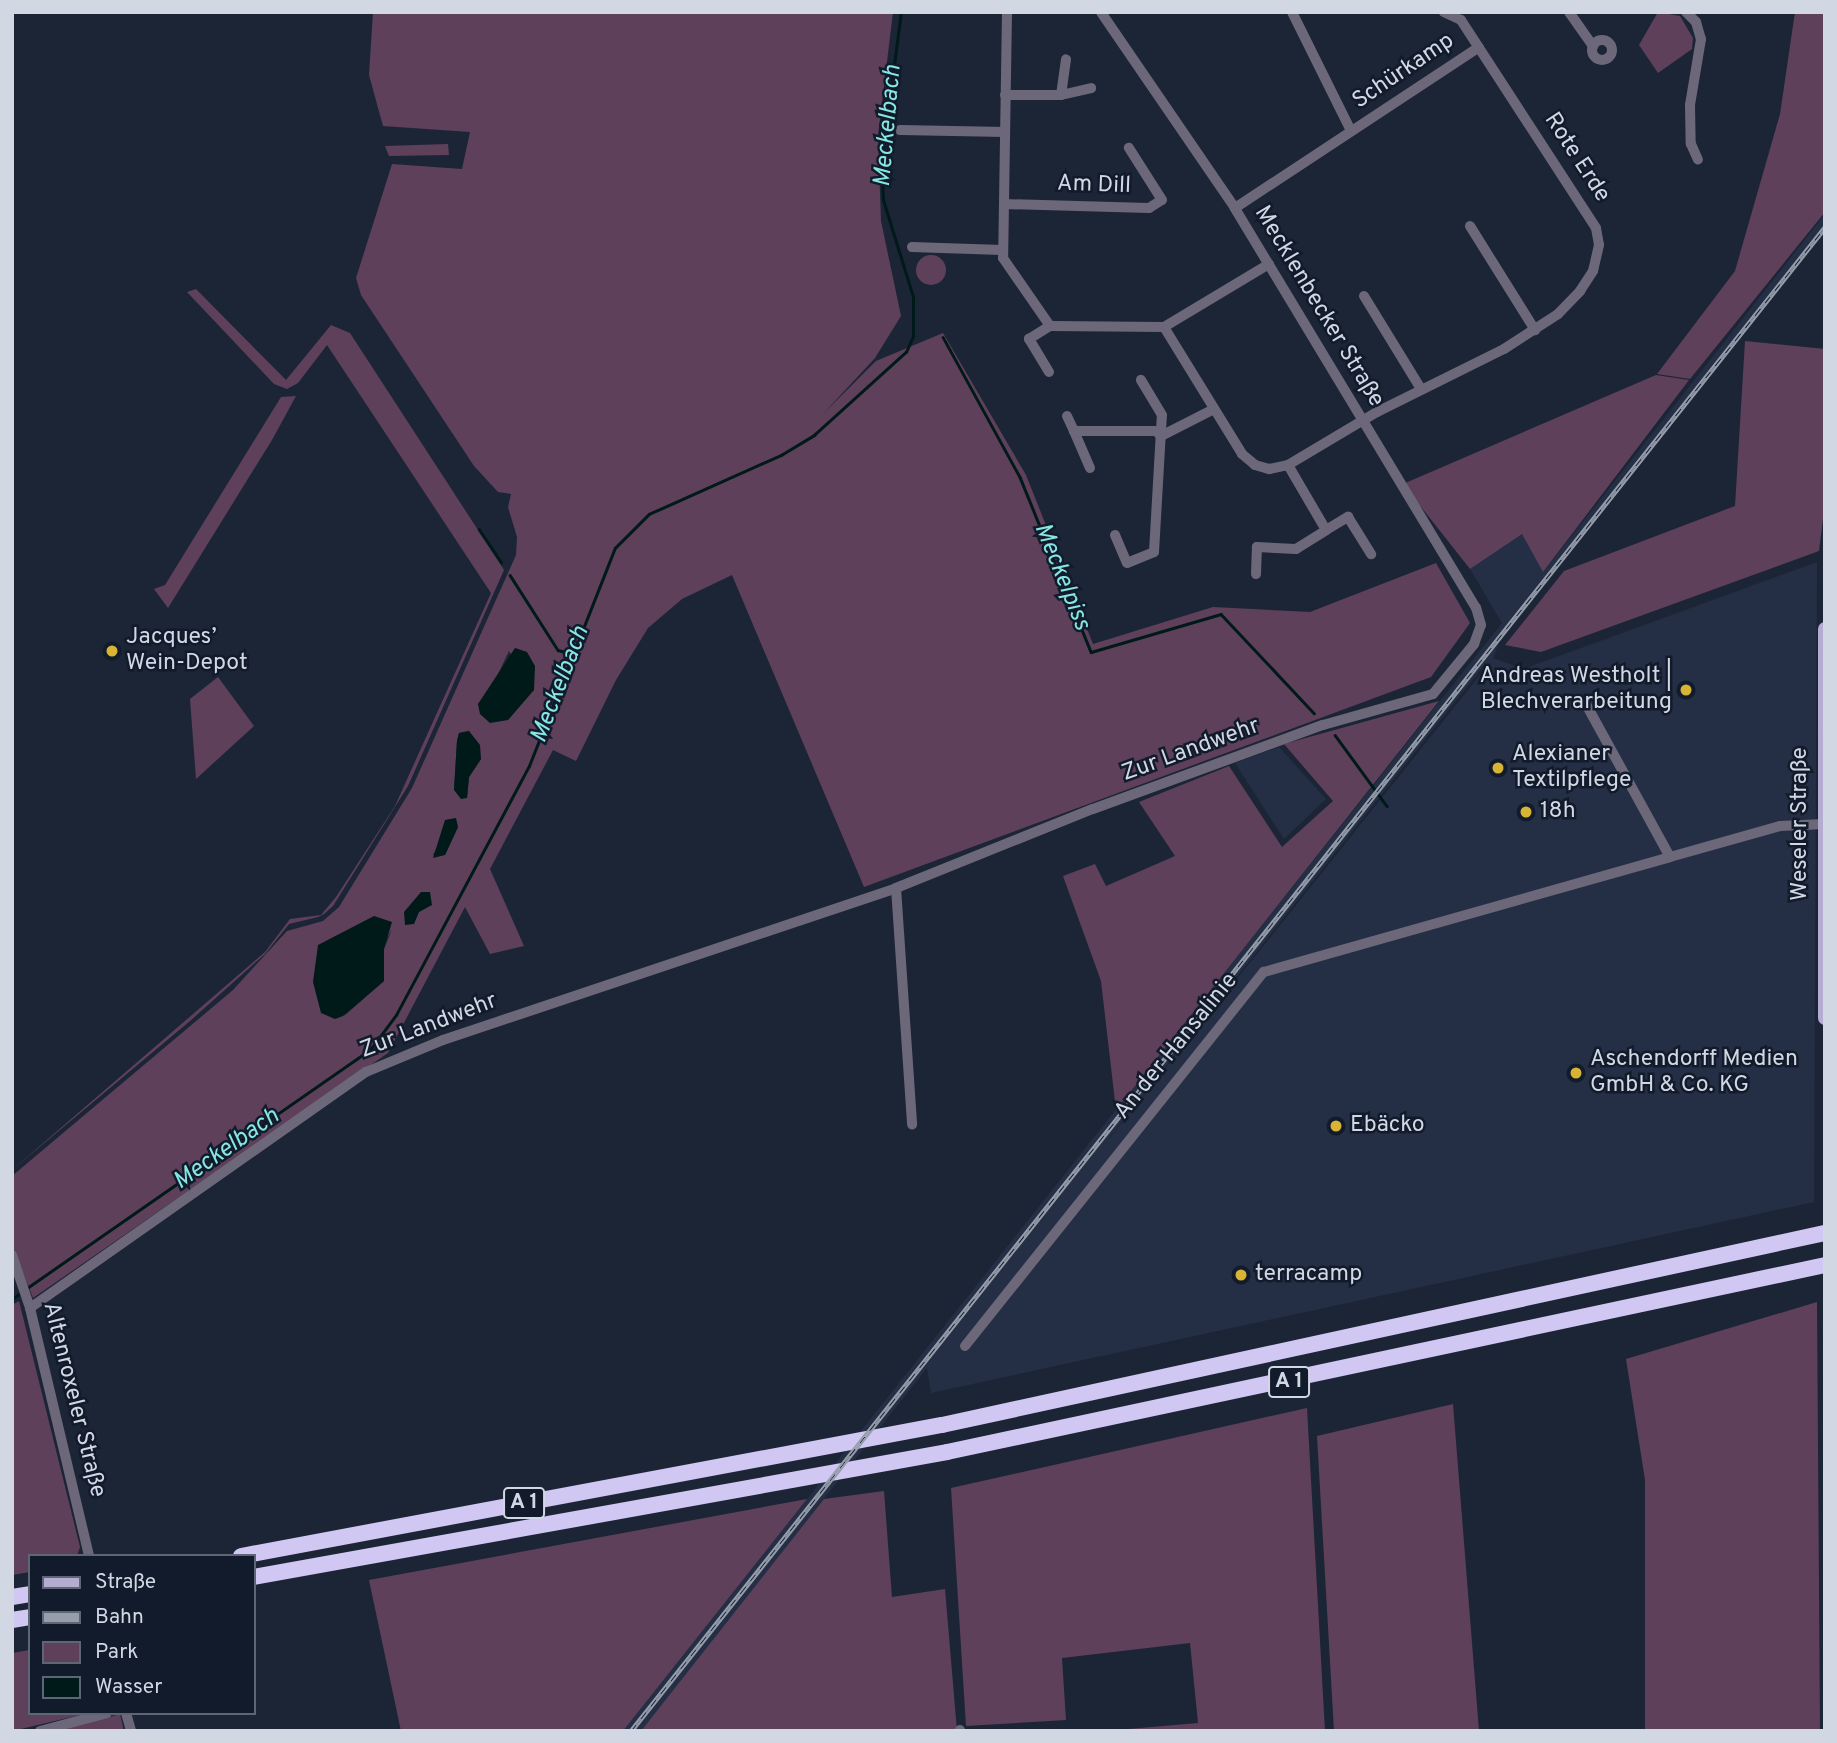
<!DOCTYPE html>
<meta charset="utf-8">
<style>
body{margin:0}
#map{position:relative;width:1837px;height:1743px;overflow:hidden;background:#1c2536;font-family:Overpass,sans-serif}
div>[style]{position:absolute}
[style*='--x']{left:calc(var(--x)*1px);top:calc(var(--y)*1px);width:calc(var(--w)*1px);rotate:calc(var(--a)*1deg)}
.built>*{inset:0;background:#242f45}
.green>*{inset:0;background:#5e405b}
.round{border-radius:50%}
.water>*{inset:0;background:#001919}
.stream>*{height:2.5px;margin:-1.25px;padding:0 1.25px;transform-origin:1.25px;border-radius:1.25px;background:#001919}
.minor>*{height:10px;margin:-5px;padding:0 5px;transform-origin:5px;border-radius:5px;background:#6c687a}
.minor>.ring{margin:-5px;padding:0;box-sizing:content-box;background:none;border:10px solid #6c687a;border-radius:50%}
.major>*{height:14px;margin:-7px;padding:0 7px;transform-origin:7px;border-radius:7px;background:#b5acd1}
.highway>*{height:16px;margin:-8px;padding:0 8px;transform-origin:8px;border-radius:8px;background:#d1c7f3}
.rail>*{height:5px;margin-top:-2.5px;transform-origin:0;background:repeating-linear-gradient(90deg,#121b2b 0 8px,#969dab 0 16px);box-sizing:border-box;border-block:2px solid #969dab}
.dots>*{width:19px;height:19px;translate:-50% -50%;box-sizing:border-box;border:4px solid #121b2b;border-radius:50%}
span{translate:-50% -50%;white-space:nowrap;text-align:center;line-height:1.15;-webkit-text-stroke:5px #121b2b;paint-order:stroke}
.shield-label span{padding:2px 5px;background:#121b2b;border:2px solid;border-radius:5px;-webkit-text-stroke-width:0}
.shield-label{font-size:21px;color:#d1d7e3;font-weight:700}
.street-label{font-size:23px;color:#d1d7e3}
.poi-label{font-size:23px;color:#d1d7e3}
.left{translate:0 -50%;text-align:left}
.right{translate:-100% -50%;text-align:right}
.water-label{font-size:24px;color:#87e7e5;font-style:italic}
.frame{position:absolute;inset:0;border:14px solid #d1d7e3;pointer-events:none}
.legend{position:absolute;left:28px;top:1554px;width:228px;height:161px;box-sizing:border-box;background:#121b2b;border:2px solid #5e6675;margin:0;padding:9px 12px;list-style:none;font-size:21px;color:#d1d7e3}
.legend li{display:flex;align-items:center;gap:14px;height:35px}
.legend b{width:35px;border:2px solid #5e6675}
</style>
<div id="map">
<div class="built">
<i style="clip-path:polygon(evenodd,1825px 214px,1825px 231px,1499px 643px,1493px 658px,1523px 669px,1817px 562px,1814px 1202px,931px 1393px,927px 1368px,641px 1731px,623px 1731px,1502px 623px,1470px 569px,1522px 533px,1544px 571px,1825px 214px,1485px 664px,1488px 665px,1109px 1139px,1109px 1138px,1485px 664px)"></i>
<i style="clip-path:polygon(1279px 747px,1326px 799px,1284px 839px,1235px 763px)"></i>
</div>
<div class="green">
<i style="clip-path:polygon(evenodd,373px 12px,893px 12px,878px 136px,881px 221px,901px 316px,875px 358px,823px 414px,876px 361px,943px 333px,1026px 475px,1093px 644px,1213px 607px,1310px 612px,1436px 563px,1470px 623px,1431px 677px,864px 887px,732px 575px,682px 599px,648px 628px,616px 680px,576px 761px,553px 750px,490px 869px,524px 946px,490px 954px,465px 907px,388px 1053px,33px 1298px,12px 1245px,12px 1176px,233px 990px,287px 931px,323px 921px,339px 907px,412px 788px,516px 555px,517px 537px,508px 507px,511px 494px,498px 492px,474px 466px,361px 295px,356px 278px,392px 164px,462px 169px,470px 132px,383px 126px,369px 75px,373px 12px,509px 651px,533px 690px,508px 720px,478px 704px,490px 691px,509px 651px,373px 12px,469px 731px,481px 759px,469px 777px,467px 798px,454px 790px,457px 741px,459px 733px,469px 731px,373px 12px,458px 827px,445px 855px,433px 855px,443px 837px,458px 827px,373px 12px,392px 929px,384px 949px,384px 981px,344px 1016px,392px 929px)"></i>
<i style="clip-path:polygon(1658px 12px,1680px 16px,1693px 38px,1692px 49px,1658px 73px,1639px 45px)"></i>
<i style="clip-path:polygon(1795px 12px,1825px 12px,1825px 212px,1690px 379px,1657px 374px,1735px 271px,1780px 114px)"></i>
<i style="clip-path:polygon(448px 144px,449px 155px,389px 156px,385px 146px)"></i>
<i class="round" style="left:916px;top:255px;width:30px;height:30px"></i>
<i style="clip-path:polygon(196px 289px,286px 380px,331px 325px,350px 333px,504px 570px,408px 786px,333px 906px,324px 914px,318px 917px,289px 924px,265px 954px,190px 1021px,12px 1170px,265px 952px,290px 919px,321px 915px,336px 897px,395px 806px,491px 593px,327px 345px,298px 383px,287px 389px,274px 384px,187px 292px)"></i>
<i style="clip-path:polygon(1745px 341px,1825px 349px,1825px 502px,1819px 551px,1541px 652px,1505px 645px,1564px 571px,1735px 506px)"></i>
<i style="clip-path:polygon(1656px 375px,1689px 380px,1543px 572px,1522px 534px,1470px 569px,1403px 484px)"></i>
<i style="clip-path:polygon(296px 396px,272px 440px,168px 608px,154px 589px,165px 585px,281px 397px)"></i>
<i style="clip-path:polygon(218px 677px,254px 726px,196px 779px,190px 699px)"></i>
<i style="clip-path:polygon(1439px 701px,1116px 1110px,1101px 981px,1063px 876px,1095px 864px,1106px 886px,1175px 856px,1139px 802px,1229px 766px,1282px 847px,1333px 801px,1284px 744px)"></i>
<i style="clip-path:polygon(19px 1301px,80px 1547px,77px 1556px,30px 1556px,30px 1572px,12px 1575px,12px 1305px)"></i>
<i style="clip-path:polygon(1817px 1302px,1820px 1731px,1645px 1731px,1645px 1480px,1626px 1359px)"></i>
<i style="clip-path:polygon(1453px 1404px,1479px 1731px,1334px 1731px,1317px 1436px)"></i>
<i style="clip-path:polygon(1307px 1408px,1325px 1731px,1105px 1731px,1198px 1723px,1190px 1643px,1062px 1658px,1066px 1720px,966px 1726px,951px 1488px)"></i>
<i style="clip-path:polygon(884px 1491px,892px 1597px,945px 1589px,957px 1731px,641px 1731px,824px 1499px)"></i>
<i style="clip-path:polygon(807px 1499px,623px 1731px,401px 1731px,369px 1580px)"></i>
<i style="clip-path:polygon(30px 1650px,30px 1713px,89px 1713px,12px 1731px,12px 1653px)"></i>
<i style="clip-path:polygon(120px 1714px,124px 1731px,56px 1731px)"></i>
</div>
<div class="water">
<i style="clip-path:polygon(515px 648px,527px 652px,535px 666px,534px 690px,508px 720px,490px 723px,480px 714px,478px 704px)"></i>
<i style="clip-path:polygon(469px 731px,480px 745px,481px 759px,469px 777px,467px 798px,461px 799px,454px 790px,457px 741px,459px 733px)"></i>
<i style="clip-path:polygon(456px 818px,458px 827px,445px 855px,433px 858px,445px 820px)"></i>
<i style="clip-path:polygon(421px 892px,430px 892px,432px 905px,419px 912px,414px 924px,405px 925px,404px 912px)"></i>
<i style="clip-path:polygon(374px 916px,392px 922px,384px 949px,384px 981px,343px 1016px,335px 1019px,321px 1013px,313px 982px,318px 945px)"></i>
</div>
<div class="stream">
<i style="--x:943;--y:337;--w:160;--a:61.2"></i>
<i style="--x:1020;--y:477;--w:189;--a:67.9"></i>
<i style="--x:1091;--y:652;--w:135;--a:-16.3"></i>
<i style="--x:1221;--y:614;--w:136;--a:46.8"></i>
<i style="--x:479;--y:529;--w:40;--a:56"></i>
<i style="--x:510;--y:575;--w:89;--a:57.4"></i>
<i style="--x:558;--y:650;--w:16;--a:15"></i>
<i style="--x:1335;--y:735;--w:88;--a:53.8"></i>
<i style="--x:27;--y:1288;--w:417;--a:-34.8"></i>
<i style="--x:370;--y:1050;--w:44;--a:-53.4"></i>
<i style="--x:396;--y:1015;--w:282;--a:-61.9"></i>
<i style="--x:529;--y:766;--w:234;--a:-68.5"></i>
<i style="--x:615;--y:548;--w:48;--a:-45"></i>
<i style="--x:649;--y:514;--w:145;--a:-24.1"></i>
<i style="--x:781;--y:455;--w:39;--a:-31"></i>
<i style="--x:814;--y:435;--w:124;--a:-42.1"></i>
<i style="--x:906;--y:352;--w:17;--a:-66"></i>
<i style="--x:913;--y:336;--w:39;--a:-90"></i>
<i style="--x:913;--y:297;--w:102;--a:-107.2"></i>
<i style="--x:883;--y:200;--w:35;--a:-93"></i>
<i style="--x:881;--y:165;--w:154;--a:-82.6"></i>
<i style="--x:12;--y:1299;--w:12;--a:-35"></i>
</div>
<div class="minor">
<i style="--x:1007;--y:12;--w:246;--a:90.9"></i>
<i style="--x:1003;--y:258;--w:83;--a:55.3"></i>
<i style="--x:1050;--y:326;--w:114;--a:0.5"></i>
<i style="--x:1292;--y:12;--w:133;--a:63.6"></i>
<i style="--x:1569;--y:12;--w:42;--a:54.8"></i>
<i style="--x:1686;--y:12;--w:14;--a:45"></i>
<i style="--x:1696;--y:22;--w:18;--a:74"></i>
<i style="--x:1701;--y:39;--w:67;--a:99.5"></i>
<i style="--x:1690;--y:105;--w:39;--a:89"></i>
<i style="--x:1691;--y:144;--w:17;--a:66"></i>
<i class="ring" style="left:1592px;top:40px;width:10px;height:10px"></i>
<i style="--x:1005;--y:95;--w:56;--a:0"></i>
<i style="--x:1061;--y:95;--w:36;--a:-82"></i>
<i style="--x:1061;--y:95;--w:31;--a:-13"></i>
<i style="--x:900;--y:130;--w:105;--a:1.1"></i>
<i style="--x:1004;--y:204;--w:145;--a:1.6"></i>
<i style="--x:1149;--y:208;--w:15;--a:-32"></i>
<i style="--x:1162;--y:200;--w:62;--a:-122.4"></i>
<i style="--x:1235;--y:208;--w:292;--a:-33.4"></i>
<i style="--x:1470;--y:226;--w:123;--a:58"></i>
<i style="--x:912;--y:247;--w:90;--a:1.9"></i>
<i style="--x:1269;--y:264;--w:122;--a:149"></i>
<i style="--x:1164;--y:327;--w:149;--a:58.4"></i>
<i style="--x:1242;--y:454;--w:17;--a:40"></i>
<i style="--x:1255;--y:465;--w:15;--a:16"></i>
<i style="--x:1269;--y:469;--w:19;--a:-12"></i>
<i style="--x:1288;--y:465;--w:104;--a:-30.8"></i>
<i style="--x:1377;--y:412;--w:142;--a:-26.4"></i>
<i style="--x:1504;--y:349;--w:64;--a:-32.9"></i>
<i style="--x:1558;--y:314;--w:32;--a:-46"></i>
<i style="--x:1580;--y:291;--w:24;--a:-57"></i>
<i style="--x:1593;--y:271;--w:27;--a:-77"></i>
<i style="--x:1599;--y:245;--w:17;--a:-100"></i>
<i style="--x:1596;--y:228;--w:248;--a:-123"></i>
<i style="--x:1461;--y:20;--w:19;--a:-155"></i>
<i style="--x:1364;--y:296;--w:109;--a:58.5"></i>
<i style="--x:1049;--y:372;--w:39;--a:-121"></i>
<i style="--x:1029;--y:339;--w:25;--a:-32"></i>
<i style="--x:1067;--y:416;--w:17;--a:65"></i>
<i style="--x:1288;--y:465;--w:75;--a:59.7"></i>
<i style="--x:1326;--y:530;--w:26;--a:-31"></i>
<i style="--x:1348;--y:517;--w:44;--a:58.1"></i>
<i style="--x:1090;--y:468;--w:40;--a:-113.4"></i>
<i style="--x:1074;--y:431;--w:82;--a:0"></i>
<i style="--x:1156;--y:431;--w:7;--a:45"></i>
<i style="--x:1161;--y:436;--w:59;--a:-27"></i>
<i style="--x:1115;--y:535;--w:30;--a:67"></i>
<i style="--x:1127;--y:563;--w:29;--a:-22"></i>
<i style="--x:1154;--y:552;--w:137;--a:-86.7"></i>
<i style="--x:1162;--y:415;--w:41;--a:-121"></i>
<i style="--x:1256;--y:574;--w:27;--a:-88"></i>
<i style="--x:1257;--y:547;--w:39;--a:3"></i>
<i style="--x:1296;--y:549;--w:36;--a:-32"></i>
<i style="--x:1587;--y:706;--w:172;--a:61.2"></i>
<i style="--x:1670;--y:857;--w:114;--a:-15.7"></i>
<i style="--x:1780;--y:826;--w:45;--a:-2.5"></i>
<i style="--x:896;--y:888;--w:237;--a:86.1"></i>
<i style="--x:12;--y:1255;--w:56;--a:71.2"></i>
<i style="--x:30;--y:1308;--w:255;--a:76.6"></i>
<i style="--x:30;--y:1308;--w:411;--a:-35.1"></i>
<i style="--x:366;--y:1072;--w:83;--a:-22.6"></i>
<i style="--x:443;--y:1040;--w:478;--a:-18.5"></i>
<i style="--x:896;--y:888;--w:212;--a:-21.9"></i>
<i style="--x:1093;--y:809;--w:245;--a:-20.1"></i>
<i style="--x:1323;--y:725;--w:114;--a:-15.7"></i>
<i style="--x:1433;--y:694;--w:65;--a:-50.6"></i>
<i style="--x:1474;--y:644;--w:20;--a:-70"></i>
<i style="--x:1481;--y:625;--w:18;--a:-106"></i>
<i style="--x:1476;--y:608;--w:467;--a:-121.1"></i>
<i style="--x:1235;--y:208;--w:237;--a:-124.4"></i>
<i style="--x:965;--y:1346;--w:479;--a:-51.4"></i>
<i style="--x:1264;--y:972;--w:422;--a:-15.8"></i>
<i style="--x:126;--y:1713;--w:19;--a:74"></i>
<i style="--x:960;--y:1730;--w:1;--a:90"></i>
<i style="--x:40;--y:1731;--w:69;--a:-15"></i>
</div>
<div class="major">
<i style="--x:1825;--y:629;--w:389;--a:90"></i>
</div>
<div class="highway">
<i style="--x:241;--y:1556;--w:713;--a:-10.59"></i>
<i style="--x:942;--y:1425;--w:904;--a:-12.27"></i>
<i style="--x:254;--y:1577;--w:704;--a:-10.22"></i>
<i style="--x:947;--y:1452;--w:898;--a:-12.02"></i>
<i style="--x:12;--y:1597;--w:18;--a:-9"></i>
<i style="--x:12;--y:1620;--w:18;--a:-9"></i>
</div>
<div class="rail">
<i style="--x:631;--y:1731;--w:1920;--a:-51.55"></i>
</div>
<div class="dots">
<i style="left:112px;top:651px;background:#d9b334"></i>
<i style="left:1686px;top:690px;background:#d9b334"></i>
<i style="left:1498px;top:768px;background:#d9b334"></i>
<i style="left:1526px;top:812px;background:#d9b334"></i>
<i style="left:1576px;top:1073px;background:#d9b334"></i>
<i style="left:1336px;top:1126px;background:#d9b334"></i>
<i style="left:1241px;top:1275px;background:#d9b334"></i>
</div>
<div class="shield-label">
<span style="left:1289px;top:1382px">A 1</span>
<span style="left:524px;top:1503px">A 1</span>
</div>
<div class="street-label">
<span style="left:1404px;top:72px;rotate:-34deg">Schürkamp</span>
<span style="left:1576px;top:158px;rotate:57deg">Rote Erde</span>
<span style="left:1094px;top:186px;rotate:2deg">Am Dill</span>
<span style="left:1318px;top:307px;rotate:59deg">Mecklenbecker Straße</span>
<span style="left:1191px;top:751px;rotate:-20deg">Zur Landwehr</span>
<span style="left:1801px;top:824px;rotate:-90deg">Weseler Straße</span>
<span style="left:429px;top:1027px;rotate:-21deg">Zur Landwehr</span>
<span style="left:1177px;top:1047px;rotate:-51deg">An der Hansalinie</span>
<span style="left:73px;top:1400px;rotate:76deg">Altenroxeler Straße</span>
</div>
<div class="poi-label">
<span class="left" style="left:126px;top:651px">Jacques’<br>Wein-Depot</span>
<span class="right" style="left:1672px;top:690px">Andreas Westholt |<br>Blechverarbeitung</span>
<span class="left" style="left:1512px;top:768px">Alexianer<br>Textilpflege</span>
<span class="left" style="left:1540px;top:812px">18h</span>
<span class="left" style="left:1590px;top:1073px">Aschendorff Medien<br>GmbH &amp; Co. KG</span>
<span class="left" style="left:1350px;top:1126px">Ebäcko</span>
<span class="left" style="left:1255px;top:1275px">terracamp</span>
</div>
<div class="water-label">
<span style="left:889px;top:126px;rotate:-85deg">Meckelbach</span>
<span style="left:1061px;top:577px;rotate:68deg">Meckelpiss</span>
<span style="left:561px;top:685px;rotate:-69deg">Meckelbach</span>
<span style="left:227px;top:1150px;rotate:-35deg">Meckelbach</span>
</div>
<div class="frame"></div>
<ul class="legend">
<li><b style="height:9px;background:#b5acd1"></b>Straße</li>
<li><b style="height:9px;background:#969dab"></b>Bahn</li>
<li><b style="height:19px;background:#5e405b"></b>Park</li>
<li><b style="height:19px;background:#001919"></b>Wasser</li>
</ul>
</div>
